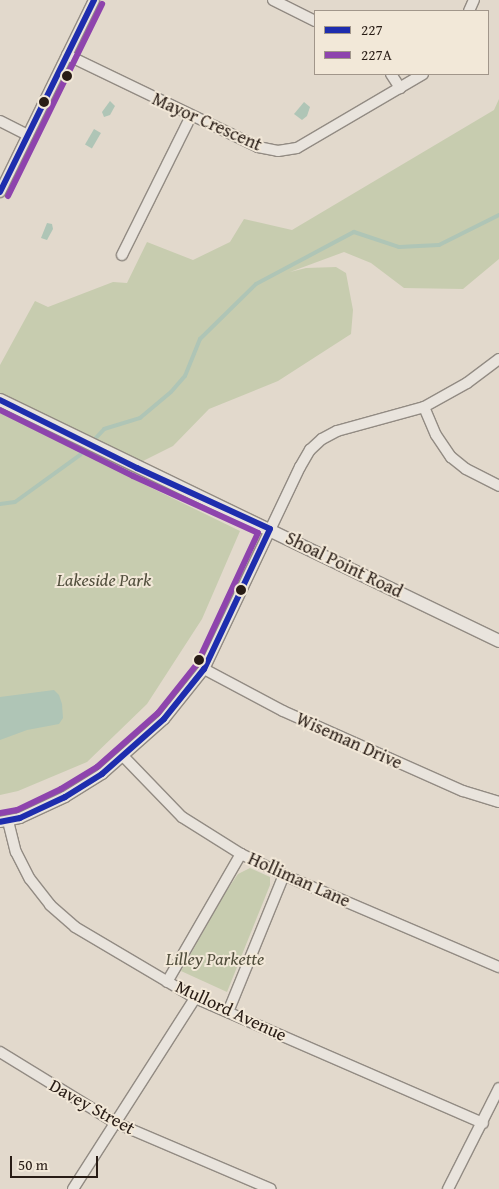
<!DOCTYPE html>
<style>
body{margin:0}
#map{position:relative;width:499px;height:1189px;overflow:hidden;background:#e2d9cc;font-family:"Gentium Book Plus",serif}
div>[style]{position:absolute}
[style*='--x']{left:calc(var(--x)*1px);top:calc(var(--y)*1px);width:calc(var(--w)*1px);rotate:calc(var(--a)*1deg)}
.green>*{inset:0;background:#c7ccaf}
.water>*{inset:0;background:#afc5b6;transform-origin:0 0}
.stream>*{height:4px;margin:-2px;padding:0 2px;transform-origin:2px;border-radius:2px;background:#afc5b6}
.roads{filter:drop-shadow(1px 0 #928b83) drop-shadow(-1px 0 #928b83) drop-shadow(0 1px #928b83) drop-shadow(0 -1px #928b83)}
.minor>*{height:10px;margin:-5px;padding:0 5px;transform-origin:5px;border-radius:5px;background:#e9e4dd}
.tertiary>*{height:12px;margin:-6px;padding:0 6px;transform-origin:6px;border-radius:6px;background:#e9e4dd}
.bus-1>*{height:6px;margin:-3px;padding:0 3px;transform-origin:3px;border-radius:3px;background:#1e2dae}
.bus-2>*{height:6px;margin:-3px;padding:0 3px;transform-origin:3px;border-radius:3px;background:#8e44ad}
.dots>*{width:14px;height:14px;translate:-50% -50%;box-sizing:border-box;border:2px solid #f2e8d8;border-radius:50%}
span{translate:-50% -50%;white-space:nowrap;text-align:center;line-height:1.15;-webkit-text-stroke:4px #f2e8d8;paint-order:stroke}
.street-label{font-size:18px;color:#281c15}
.park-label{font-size:18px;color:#514e3c;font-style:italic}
.legend{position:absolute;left:314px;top:10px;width:175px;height:65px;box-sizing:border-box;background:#f2e8d8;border:1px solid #a1968a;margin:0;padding:6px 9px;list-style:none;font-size:15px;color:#281c15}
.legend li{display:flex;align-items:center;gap:10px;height:25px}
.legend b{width:25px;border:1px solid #a1968a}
.scale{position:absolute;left:10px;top:1156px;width:88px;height:22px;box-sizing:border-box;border:2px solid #281c15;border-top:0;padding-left:6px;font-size:15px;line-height:18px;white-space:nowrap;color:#281c15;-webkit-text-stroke:4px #f2e8d8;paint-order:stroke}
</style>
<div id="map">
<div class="green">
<i style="clip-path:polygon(499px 99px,499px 259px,463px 289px,404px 288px,371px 263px,344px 252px,290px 272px,306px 268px,336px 267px,346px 273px,353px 310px,351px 334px,278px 381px,209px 409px,173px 446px,143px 461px,129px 477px,240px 531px,202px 619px,147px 704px,87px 762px,18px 791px,0 795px,0 365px,35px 301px,48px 307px,113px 282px,127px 283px,147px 242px,193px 260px,230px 242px,244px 219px,292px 230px,494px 110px)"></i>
<i style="clip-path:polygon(250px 868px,270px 877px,270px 885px,227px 992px,181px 971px,225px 893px,238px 874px)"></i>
</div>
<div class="water">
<i style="clip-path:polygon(110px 101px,115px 106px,110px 115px,104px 117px,102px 112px)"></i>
<i style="clip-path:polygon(304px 102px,310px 107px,307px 116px,302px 120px,294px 114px)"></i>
<i style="left:94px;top:129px;width:8px;height:18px;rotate:30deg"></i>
<i style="clip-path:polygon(47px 223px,52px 224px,53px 229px,47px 240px,41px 238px)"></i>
<i style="clip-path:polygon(54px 690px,59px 695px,62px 704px,63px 718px,59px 724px,27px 730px,0 740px,0 697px)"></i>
</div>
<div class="stream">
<i style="--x:93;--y:441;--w:16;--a:-47"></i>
<i style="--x:104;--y:429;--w:38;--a:-17"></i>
<i style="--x:140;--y:418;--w:40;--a:-40"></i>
<i style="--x:171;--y:392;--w:21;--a:-49"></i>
<i style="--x:185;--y:376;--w:40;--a:-68"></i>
<i style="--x:200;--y:339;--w:78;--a:-44.5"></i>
<i style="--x:256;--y:284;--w:111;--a:-28"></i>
<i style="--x:354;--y:232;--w:47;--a:18.4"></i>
<i style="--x:399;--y:247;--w:40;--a:-2.9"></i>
<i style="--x:439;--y:245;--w:67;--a:-26.6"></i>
<i style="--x:0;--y:504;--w:15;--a:-8"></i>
<i style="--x:15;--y:502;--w:80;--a:-35.9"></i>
<i style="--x:80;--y:455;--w:12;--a:-48"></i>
</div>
<div class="roads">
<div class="minor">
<i style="--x:273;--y:0;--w:47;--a:26.6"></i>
<i style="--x:469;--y:11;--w:12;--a:-66"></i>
<i style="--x:67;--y:55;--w:212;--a:25.7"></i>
<i style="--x:258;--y:147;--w:20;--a:11"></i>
<i style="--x:278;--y:151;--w:19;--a:-9"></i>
<i style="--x:297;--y:148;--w:146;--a:-30.4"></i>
<i style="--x:391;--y:74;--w:17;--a:57"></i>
<i style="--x:0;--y:121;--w:31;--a:27"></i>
<i style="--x:0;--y:192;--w:214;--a:-63.9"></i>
<i style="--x:122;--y:255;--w:155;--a:-63.6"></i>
<i style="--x:424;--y:407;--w:30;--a:67"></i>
<i style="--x:436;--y:435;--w:27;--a:56"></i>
<i style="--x:451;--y:457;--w:19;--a:39"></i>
<i style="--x:466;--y:469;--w:37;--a:27"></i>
<i style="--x:204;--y:669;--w:89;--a:28"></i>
<i style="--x:283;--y:711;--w:197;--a:24"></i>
<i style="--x:463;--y:791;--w:38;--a:17"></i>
<i style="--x:123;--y:756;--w:85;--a:46"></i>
<i style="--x:182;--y:817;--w:70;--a:32.1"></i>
<i style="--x:241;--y:854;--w:48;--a:26"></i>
<i style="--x:284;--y:875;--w:234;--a:23.2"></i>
<i style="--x:8;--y:821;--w:32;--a:76"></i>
<i style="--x:16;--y:852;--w:30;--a:63"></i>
<i style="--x:30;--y:879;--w:33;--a:52"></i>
<i style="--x:50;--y:905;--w:33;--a:41"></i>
<i style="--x:75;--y:927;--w:139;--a:30.6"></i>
<i style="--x:195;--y:998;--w:314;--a:23.5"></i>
<i style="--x:0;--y:822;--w:20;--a:-11"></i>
<i style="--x:20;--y:818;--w:50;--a:-25"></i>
<i style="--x:65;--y:797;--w:44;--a:-31.9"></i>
<i style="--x:102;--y:774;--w:83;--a:-41.6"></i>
<i style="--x:164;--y:719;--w:64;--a:-51.3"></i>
<i style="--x:204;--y:669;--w:224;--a:-64.6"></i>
<i style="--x:300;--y:467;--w:20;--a:-60"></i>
<i style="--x:310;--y:450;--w:16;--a:-43"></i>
<i style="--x:322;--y:439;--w:17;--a:-28"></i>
<i style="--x:337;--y:431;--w:90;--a:-15.4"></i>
<i style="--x:424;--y:407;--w:49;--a:-29.2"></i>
<i style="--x:467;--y:383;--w:40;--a:-37"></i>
<i style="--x:167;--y:982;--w:148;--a:-60"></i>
<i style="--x:228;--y:1012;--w:148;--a:-67.8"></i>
<i style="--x:0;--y:1052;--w:136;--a:31.5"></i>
<i style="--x:116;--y:1123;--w:168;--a:23.1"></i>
<i style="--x:73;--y:1189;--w:227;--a:-57.4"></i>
<i style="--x:448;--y:1189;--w:113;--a:-63.2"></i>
</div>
<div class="tertiary">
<i style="--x:0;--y:400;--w:554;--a:25.78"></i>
</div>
</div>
<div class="bus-1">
<i style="--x:0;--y:192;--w:214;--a:-63.9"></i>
<i style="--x:0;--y:400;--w:153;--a:26.4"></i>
<i style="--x:137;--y:468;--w:146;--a:24.6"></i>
<i style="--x:270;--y:529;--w:155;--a:115.2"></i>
<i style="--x:204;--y:669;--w:64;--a:128.7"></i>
<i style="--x:164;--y:719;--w:83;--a:138.4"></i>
<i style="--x:102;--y:774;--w:44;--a:148.1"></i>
<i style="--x:65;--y:797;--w:50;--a:155"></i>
<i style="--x:20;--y:818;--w:20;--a:169"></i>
</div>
<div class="bus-2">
<i style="--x:8;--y:196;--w:214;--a:-63.9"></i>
<i style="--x:0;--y:410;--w:148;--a:26.4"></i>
<i style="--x:133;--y:476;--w:137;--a:24.5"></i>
<i style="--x:258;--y:533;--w:145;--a:115"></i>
<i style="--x:197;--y:664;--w:63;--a:128.5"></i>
<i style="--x:158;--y:713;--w:81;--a:138.5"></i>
<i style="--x:97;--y:767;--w:42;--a:148.6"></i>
<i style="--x:61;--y:789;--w:49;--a:154.5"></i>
<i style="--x:17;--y:810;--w:17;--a:170"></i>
</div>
<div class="dots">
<i style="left:67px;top:76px;background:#281c15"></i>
<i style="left:44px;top:102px;background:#281c15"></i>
<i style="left:241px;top:590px;background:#281c15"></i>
<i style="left:199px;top:660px;background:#281c15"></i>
</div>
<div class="street-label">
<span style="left:207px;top:122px;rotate:24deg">Mayor Crescent</span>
<span style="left:344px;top:565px;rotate:26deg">Shoal Point Road</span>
<span style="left:349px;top:741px;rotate:24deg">Wiseman Drive</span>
<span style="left:299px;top:880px;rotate:24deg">Holliman Lane</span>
<span style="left:231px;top:1011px;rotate:25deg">Mullord Avenue</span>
<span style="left:92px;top:1107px;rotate:29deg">Davey Street</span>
</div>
<div class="park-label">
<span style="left:104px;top:580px">Lakeside Park</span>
<span style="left:215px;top:959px">Lilley Parkette</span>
</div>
<ul class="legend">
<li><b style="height:6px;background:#1e2dae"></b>227</li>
<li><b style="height:6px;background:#8e44ad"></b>227A</li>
</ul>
<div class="scale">50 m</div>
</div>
